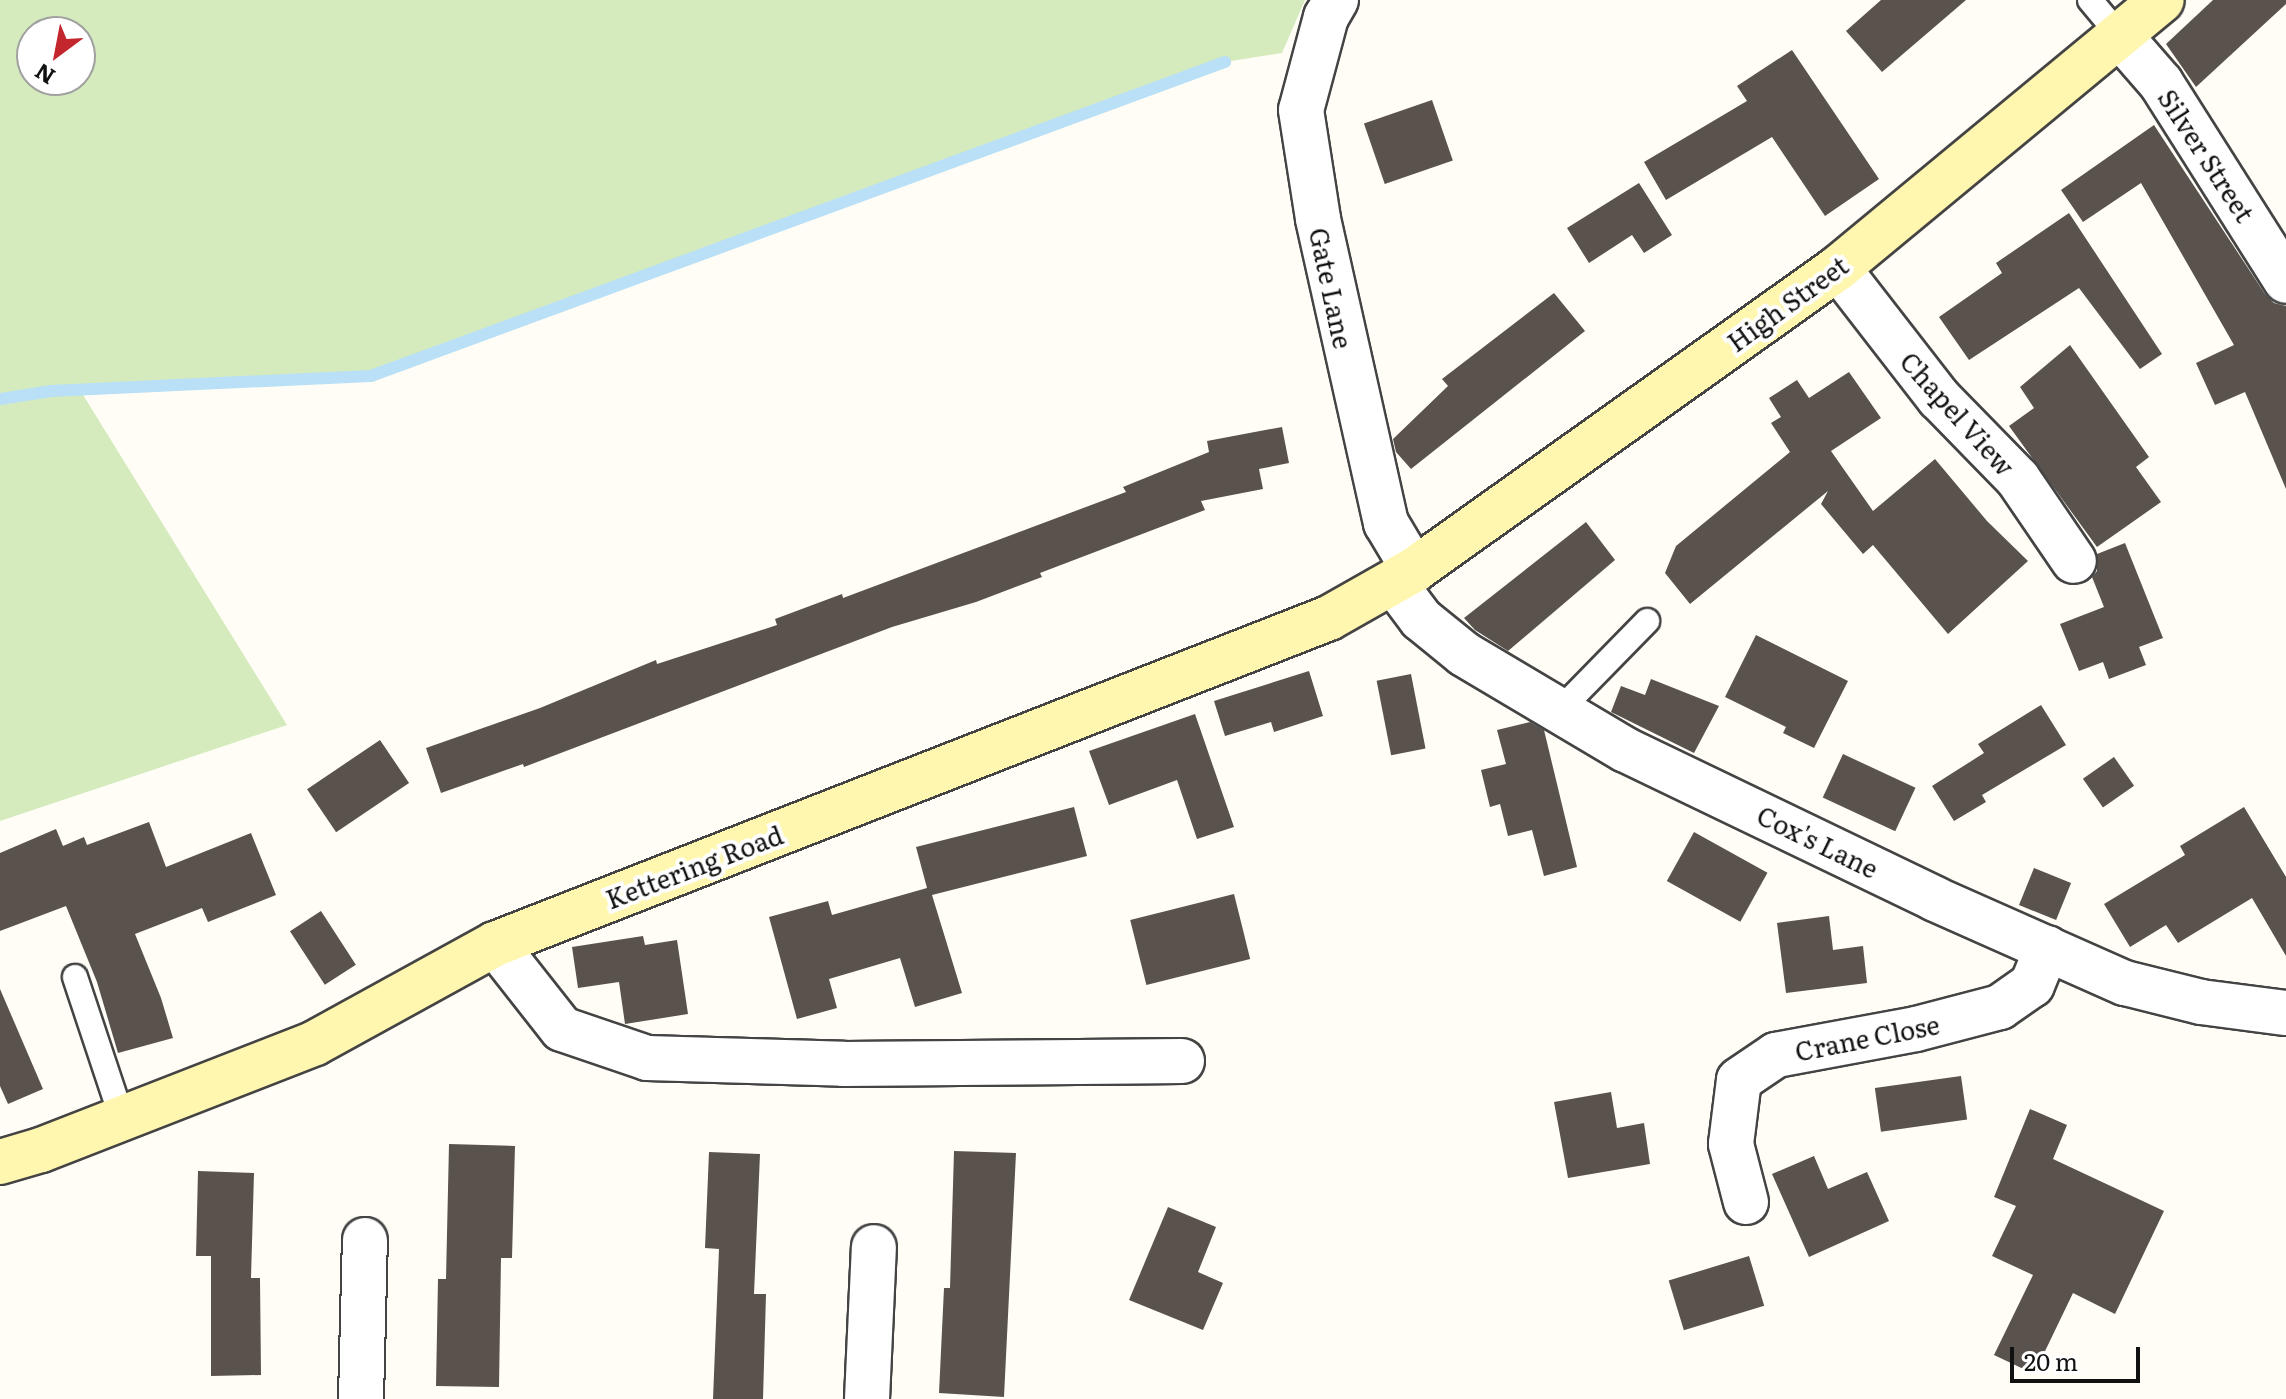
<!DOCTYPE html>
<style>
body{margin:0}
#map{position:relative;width:2286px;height:1399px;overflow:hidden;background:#fffdf5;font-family:Literata,serif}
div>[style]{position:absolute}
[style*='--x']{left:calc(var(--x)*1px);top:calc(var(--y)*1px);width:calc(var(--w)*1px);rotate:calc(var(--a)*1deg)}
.green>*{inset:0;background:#d5ebbd}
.stream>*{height:12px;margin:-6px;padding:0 6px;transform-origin:6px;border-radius:6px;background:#b9e0f7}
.building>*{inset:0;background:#5a524d;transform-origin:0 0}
.roads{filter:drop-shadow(2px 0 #444) drop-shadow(-2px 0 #444) drop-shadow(0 2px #444) drop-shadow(0 -2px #444)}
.lane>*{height:24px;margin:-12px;padding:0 12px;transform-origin:12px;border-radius:12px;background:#fff}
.street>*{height:44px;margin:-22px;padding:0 22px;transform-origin:22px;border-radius:22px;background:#fff}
.secondary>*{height:44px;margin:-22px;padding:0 22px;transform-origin:22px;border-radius:22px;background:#fff6b0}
span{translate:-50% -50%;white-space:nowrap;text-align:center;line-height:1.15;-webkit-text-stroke:8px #fff;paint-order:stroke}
.street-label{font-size:26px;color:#111}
.north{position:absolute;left:16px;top:16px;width:80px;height:80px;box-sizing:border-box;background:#fff;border:2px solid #a0a0a0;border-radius:50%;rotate:212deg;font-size:22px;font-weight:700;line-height:32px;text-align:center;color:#111}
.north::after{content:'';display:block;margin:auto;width:28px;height:36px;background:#c4262e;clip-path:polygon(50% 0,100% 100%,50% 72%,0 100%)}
.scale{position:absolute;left:2010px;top:1347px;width:130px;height:36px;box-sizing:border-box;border:4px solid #111;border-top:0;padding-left:10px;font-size:24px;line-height:28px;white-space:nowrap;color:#111;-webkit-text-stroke:6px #fff;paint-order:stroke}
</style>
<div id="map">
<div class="green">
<i style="clip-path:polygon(evenodd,0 0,1305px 0,1282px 53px,1225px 62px,371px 376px,80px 390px,287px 725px,0 821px,0 0,80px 32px,80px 80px,32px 80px,32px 32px,80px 32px)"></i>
</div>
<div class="stream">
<i style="--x:0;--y:399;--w:52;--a:-8.9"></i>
<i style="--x:51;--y:391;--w:320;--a:-2.7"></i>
<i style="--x:371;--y:376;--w:910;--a:-20.19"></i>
</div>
<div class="building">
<i style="clip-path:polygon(1881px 0,1966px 0,1882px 72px,1846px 31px)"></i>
<i style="clip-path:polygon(2213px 0,2286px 0,2286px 4px,2196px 87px,2166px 44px)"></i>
<i style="clip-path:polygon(1792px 50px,1879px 179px,1825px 216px,1772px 137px,1666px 200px,1644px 162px,1747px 101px,1737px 86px)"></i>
<i style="left:1432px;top:100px;width:64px;height:72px;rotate:71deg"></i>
<i style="clip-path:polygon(2154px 125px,2265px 294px,2274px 303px,2286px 306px,2286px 489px,2245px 392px,2215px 405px,2196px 363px,2234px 345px,2141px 183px,2083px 222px,2061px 190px)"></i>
<i style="clip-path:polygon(1639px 183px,1672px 235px,1644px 253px,1632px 235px,1589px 263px,1567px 228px)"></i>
<i style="clip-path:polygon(2069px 213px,2162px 354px,2140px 369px,2079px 288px,1969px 360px,1939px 317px,2002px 273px,1996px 263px)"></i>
<i style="clip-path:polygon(1554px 293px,1585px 331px,1411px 469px,1396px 452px,1393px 439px,1448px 386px,1442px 379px)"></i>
<i style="clip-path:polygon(2070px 345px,2149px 457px,2136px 467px,2161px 502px,2097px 547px,2009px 426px,2034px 408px,2020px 387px)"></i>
<i style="clip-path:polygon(1849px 372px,1881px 418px,1831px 451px,1873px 511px,1935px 459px,1987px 521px,2028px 561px,1948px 634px,1873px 545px,1863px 554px,1821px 504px,1828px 491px,1690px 604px,1665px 573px,1676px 546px,1790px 452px,1771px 423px,1781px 417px,1769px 398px,1797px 380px,1809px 398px)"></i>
<i style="clip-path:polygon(1282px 427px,1289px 463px,1259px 469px,1263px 489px,1201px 501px,1205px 510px,1040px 573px,1042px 577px,976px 602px,892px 627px,524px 767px,523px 764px,441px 793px,426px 748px,540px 708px,656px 660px,657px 664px,777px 625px,775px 619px,842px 594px,843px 598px,1126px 492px,1123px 487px,1209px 452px,1207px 441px)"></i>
<i style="clip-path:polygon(1586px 522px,1615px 560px,1508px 651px,1475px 630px,1464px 618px)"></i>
<i style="clip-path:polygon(2125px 543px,2163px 638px,2139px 647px,2146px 665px,2109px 679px,2103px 662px,2079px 671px,2060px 624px,2104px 607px,2092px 577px,2097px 571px,2097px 554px)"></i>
<i style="clip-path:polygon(1756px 635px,1848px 681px,1814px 748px,1783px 733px,1786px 727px,1725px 697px)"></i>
<i style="clip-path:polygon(1309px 671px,1323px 716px,1274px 732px,1271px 722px,1225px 736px,1214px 701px)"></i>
<i style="left:1411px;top:674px;width:76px;height:35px;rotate:79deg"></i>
<i style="clip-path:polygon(1651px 679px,1719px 706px,1694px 753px,1611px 712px,1621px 686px,1645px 695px)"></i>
<i style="clip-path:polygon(2041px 705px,2066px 745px,1982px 795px,1986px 802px,1954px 821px,1932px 786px,1984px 753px,1978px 744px)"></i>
<i style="clip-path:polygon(1195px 714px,1234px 827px,1197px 839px,1177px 780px,1109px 805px,1089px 751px)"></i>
<i style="clip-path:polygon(1530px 722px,1544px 730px,1577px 867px,1544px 876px,1532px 830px,1508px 836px,1500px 804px,1490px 807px,1481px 770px,1506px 764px,1497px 730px)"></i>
<i style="left:380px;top:740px;width:52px;height:88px;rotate:56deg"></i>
<i style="left:1843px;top:754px;width:80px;height:48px;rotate:25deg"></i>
<i style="left:2114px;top:757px;width:35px;height:38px;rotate:55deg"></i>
<i style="clip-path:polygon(1074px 807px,1087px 856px,932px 895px,962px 993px,915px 1007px,900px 958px,829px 979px,837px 1008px,797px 1019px,769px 917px,828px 901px,832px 915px,927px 888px,916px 847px)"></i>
<i style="clip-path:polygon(2244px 807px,2286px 877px,2286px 956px,2252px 898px,2178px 943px,2166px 925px,2130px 947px,2104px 904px,2185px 855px,2180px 846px)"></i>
<i style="clip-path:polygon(149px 822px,166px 867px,251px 833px,276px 895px,208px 922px,202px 908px,135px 934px,161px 998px,173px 1038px,118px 1053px,97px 982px,66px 906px,0 931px,0 853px,56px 829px,63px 846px,84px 837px,87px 845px)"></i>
<i style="left:1694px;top:832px;width:84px;height:56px;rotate:29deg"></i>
<i style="left:2034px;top:868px;width:40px;height:40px;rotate:22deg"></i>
<i style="left:1234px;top:894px;width:67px;height:107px;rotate:76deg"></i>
<i style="left:321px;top:911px;width:64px;height:37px;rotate:57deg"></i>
<i style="clip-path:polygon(1829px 916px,1833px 950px,1863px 946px,1867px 983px,1786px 993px,1777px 923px)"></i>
<i style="clip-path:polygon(643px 936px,645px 945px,677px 940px,688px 1014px,625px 1024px,619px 982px,578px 988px,572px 947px)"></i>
<i style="clip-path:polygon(0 989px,43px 1089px,8px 1104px,0 1086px)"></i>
<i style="left:1961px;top:1076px;width:44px;height:87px;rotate:82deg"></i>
<i style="clip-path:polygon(1611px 1092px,1617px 1128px,1644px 1123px,1650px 1164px,1568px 1178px,1554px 1102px)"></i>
<i style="clip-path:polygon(2030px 1109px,2067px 1125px,2053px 1159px,2164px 1211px,2115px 1314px,2073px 1293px,2034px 1374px,1994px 1355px,2033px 1275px,1992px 1256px,2016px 1206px,1994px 1197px)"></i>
<i style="clip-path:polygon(449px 1144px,515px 1146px,512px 1258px,501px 1258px,499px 1387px,436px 1386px,438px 1279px,446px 1279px)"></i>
<i style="clip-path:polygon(954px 1151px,1016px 1153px,1004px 1397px,939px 1393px,944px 1288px,950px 1288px)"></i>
<i style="clip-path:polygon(709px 1152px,760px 1154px,754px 1294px,766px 1294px,763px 1399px,713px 1399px,719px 1249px,705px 1248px)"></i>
<i style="clip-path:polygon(1814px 1156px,1828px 1189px,1867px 1172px,1889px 1221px,1809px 1257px,1772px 1174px)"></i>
<i style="clip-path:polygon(198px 1171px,254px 1173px,251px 1278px,260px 1278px,261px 1375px,211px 1376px,211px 1256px,196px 1256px)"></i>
<i style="clip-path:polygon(1168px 1207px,1216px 1227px,1198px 1272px,1223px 1283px,1203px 1330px,1129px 1300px)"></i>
<i style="left:1749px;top:1256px;width:52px;height:84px;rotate:73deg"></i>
</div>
<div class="roads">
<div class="lane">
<i style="--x:2090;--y:0;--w:47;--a:50.2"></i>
<i style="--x:1559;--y:711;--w:126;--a:-45.6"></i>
<i style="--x:75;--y:977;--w:149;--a:71.6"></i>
</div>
<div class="street">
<i style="--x:1336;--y:0;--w:20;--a:120"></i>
<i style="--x:1326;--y:17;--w:96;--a:105"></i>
<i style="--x:1301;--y:110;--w:110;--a:81.1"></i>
<i style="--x:1318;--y:219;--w:312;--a:77.4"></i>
<i style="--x:1386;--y:523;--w:55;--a:59.2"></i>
<i style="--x:2120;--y:36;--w:62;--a:48.9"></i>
<i style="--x:2161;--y:83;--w:234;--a:57.7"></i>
<i style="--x:1838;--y:268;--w:165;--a:52.2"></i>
<i style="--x:1939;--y:398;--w:113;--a:45.7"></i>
<i style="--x:2018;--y:479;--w:99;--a:55.7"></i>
<i style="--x:1394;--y:583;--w:45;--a:53.1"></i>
<i style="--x:1421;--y:619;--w:55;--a:39.1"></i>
<i style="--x:1464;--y:654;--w:188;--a:30.7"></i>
<i style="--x:1626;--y:750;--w:343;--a:25.7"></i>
<i style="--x:1935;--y:899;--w:208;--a:23.9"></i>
<i style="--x:2125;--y:983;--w:78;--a:14"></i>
<i style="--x:2201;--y:1002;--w:86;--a:7.4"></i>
<i style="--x:495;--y:944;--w:108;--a:51.8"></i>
<i style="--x:562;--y:1029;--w:90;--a:18.8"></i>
<i style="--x:647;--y:1058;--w:197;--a:1.7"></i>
<i style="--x:844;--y:1064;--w:338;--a:-0.5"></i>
<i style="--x:1746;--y:1202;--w:60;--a:-104.5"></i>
<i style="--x:1731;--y:1144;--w:64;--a:-82.9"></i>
<i style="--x:1739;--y:1080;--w:45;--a:-34"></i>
<i style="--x:1776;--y:1055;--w:142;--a:-10.5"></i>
<i style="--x:1916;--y:1029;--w:87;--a:-14.7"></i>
<i style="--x:2000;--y:1007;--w:39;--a:-35"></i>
<i style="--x:2032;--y:985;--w:40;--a:-68"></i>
<i style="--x:361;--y:1399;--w:159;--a:-88.6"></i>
<i style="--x:867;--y:1399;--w:152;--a:-87.4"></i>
</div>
<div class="secondary">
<i style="--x:0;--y:1162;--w:43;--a:-16.3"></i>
<i style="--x:41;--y:1150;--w:294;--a:-21.3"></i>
<i style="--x:315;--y:1043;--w:205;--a:-28.8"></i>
<i style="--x:495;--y:944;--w:895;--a:-21.35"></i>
<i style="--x:1329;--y:618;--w:98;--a:-29.5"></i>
<i style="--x:1414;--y:570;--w:521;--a:-35.46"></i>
<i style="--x:1838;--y:268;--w:420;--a:-39.6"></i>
</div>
</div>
<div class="street-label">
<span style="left:2207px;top:155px;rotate:57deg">Silver Street</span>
<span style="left:1332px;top:288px;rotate:78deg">Gate Lane</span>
<span style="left:1787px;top:303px;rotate:-36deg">High Street</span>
<span style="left:1958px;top:413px;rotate:48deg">Chapel View</span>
<span style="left:1818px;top:841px;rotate:26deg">Cox's Lane</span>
<span style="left:694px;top:866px;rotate:-21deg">Kettering Road</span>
<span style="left:1867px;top:1037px;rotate:-11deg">Crane Close</span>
</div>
<div class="north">N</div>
<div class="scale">20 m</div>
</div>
